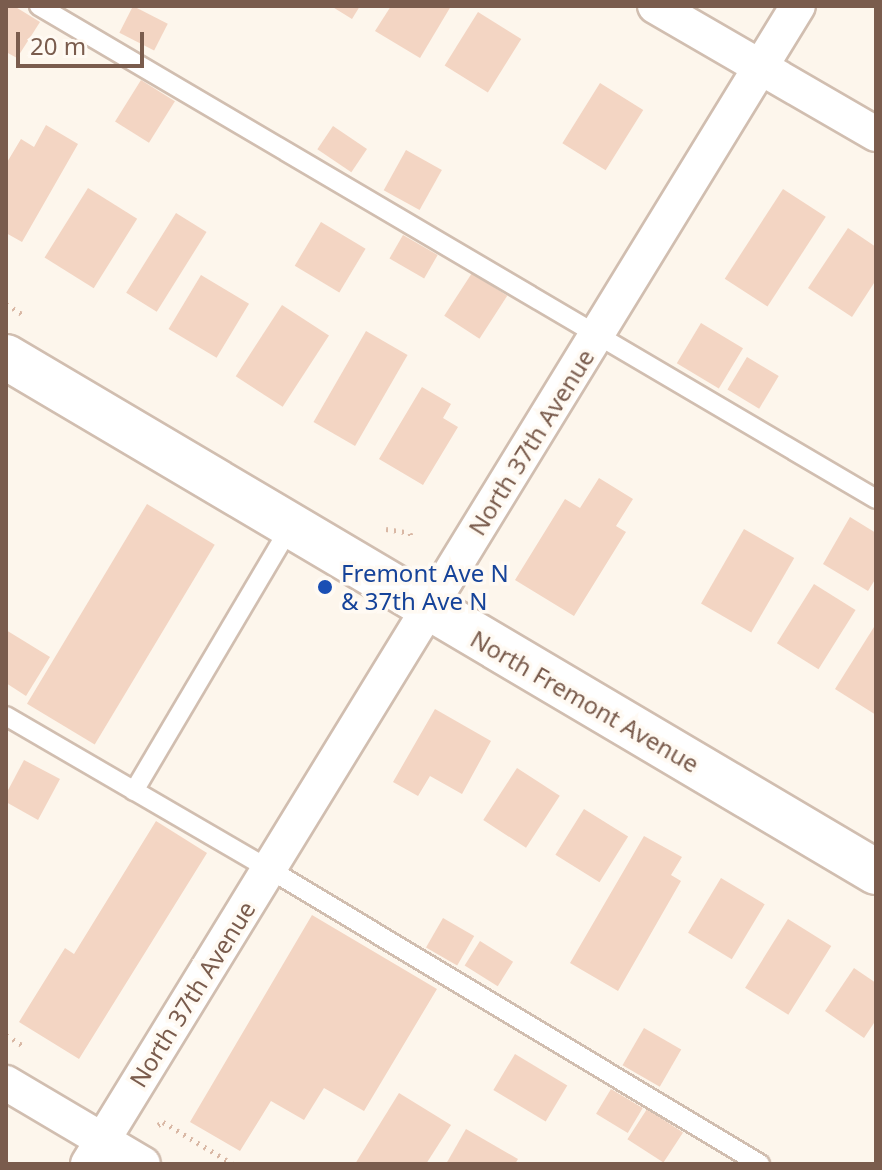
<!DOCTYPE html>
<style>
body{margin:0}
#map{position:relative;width:882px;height:1170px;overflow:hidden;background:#fdf6ec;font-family:"Noto Sans",sans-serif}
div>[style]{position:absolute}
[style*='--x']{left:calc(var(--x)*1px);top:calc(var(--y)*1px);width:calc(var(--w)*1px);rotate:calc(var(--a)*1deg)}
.building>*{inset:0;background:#f3d5c3;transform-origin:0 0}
.path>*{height:5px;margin-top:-2.5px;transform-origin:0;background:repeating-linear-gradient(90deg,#d9b8a5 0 2px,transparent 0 8px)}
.roads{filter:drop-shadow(2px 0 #d1beb0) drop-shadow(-2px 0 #d1beb0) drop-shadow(0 2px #d1beb0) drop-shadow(0 -2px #d1beb0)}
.service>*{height:18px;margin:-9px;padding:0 9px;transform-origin:9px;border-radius:9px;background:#fff}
.minor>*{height:34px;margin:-17px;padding:0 17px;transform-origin:17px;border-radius:17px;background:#fff}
.tertiary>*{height:44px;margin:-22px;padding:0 22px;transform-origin:22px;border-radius:22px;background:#fff}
.dots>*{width:22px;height:22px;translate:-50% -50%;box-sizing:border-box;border:4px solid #fffaf3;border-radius:50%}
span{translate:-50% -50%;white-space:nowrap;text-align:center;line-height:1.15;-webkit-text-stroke:7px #fffaf3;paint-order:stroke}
.street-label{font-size:24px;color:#7a5c4d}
.transit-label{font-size:24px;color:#164399}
.left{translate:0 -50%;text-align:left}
.frame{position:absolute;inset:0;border:8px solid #7a5c4d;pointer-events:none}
.scale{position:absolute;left:16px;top:32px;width:128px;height:36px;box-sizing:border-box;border:4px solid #7a5c4d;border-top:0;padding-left:10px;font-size:24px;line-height:28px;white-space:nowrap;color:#7a5c4d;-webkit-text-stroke:6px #fffaf3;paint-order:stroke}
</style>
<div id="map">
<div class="building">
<i style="clip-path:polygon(6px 6px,14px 6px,40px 22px,17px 58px,6px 52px)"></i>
<i style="left:133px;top:6px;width:39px;height:30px;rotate:27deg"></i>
<i style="clip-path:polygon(331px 6px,360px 6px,352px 19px)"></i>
<i style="clip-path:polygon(391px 6px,451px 6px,420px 58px,375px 31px)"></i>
<i style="left:478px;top:12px;width:51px;height:63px;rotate:32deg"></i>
<i style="left:141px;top:80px;width:40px;height:49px;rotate:32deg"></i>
<i style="left:600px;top:83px;width:51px;height:71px;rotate:32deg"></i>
<i style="clip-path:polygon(46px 125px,78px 144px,22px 242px,6px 233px,6px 164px,21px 139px,34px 147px)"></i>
<i style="left:333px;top:126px;width:41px;height:28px;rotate:34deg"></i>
<i style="left:406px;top:150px;width:41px;height:46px;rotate:29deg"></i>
<i style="left:88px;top:188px;width:58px;height:82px;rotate:32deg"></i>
<i style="left:783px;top:189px;width:51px;height:107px;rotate:33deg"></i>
<i style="left:176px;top:213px;width:36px;height:94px;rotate:32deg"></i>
<i style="left:321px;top:222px;width:52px;height:51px;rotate:31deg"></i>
<i style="clip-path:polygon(848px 228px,876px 247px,876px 280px,852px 317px,808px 288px)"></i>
<i style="left:403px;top:235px;width:40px;height:27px;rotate:30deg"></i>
<i style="left:472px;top:273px;width:42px;height:51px;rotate:33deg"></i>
<i style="left:201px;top:275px;width:56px;height:63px;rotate:31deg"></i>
<i style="left:282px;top:305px;width:56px;height:85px;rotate:33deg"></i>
<i style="left:701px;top:323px;width:49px;height:47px;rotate:31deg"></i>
<i style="left:366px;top:331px;width:48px;height:105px;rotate:30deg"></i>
<i style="left:747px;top:357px;width:37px;height:38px;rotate:31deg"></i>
<i style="clip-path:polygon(422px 387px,451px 404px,443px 418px,458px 427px,423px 485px,379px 459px)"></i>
<i style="clip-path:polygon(599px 478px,633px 499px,616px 526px,626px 532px,574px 616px,515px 580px,565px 499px,580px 508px)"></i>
<i style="left:147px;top:504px;width:79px;height:233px;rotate:31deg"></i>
<i style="clip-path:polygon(850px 517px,876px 533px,876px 578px,868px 591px,823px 564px)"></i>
<i style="left:744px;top:529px;width:58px;height:86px;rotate:30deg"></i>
<i style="left:814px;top:584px;width:49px;height:70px;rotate:32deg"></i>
<i style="clip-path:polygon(874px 627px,876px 629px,876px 715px,835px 689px)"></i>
<i style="clip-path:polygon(6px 630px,50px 657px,26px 696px,6px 683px)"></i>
<i style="clip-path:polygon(435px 709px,491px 741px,462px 794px,430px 776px,418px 796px,393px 782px)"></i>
<i style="clip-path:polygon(24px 760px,60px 779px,38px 820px,6px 802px,6px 794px)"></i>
<i style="left:517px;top:768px;width:51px;height:62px;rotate:33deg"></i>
<i style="left:584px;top:809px;width:52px;height:54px;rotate:32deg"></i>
<i style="clip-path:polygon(156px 821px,207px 853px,79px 1059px,19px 1022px,65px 948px,74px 954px)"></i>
<i style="clip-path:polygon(644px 836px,682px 857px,671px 875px,681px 881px,618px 991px,570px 963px)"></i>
<i style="left:721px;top:878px;width:51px;height:64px;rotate:31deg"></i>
<i style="clip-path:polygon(312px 915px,437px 989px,364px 1111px,324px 1088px,304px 1120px,271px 1101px,240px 1151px,190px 1122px)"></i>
<i style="left:443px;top:918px;width:36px;height:34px;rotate:30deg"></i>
<i style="left:788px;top:919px;width:51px;height:81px;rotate:32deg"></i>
<i style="left:480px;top:941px;width:39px;height:29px;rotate:32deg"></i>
<i style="clip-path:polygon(854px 968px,876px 983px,876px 1020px,864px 1038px,825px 1011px)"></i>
<i style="left:644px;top:1028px;width:43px;height:43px;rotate:30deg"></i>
<i style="left:515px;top:1054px;width:61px;height:42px;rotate:31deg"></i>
<i style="left:611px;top:1089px;width:37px;height:29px;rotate:31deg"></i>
<i style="clip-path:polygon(399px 1093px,451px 1125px,426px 1164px,355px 1164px)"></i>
<i style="left:647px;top:1109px;width:43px;height:36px;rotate:33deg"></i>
<i style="clip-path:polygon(466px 1129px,518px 1159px,515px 1164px,446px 1164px)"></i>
</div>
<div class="path">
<i style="--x:6;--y:304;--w:19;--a:32"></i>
<i style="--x:386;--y:529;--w:24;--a:9"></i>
<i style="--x:410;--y:533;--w:6;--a:72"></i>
<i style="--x:6;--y:1035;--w:19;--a:32"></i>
<i style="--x:158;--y:1125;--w:6;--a:-31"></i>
<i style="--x:163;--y:1122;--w:82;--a:31"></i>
</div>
<div class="roads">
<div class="service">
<i style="--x:39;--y:6;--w:971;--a:30.5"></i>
<i style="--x:6;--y:716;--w:304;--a:30.2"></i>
<i style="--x:269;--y:869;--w:573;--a:31"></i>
<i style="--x:134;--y:791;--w:309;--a:-59.4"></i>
</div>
<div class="minor">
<i style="--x:655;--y:6;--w:255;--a:30.1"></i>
<i style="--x:6;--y:1083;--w:159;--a:30.6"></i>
<i style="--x:88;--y:1164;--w:1358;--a:-58.49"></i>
</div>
<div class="tertiary">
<i style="--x:6;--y:357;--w:1011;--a:30.62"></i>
</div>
</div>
<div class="dots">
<i style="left:325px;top:587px;background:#1a4fb4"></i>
</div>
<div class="street-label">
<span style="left:531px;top:442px;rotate:-58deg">North 37th Avenue</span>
<span style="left:585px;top:701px;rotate:30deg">North Fremont Avenue</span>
<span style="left:192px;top:994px;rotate:-58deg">North 37th Avenue</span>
</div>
<div class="transit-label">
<span class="left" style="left:341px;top:587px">Fremont Ave N<br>&amp; 37th Ave N</span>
</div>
<div class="frame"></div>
<div class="scale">20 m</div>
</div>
